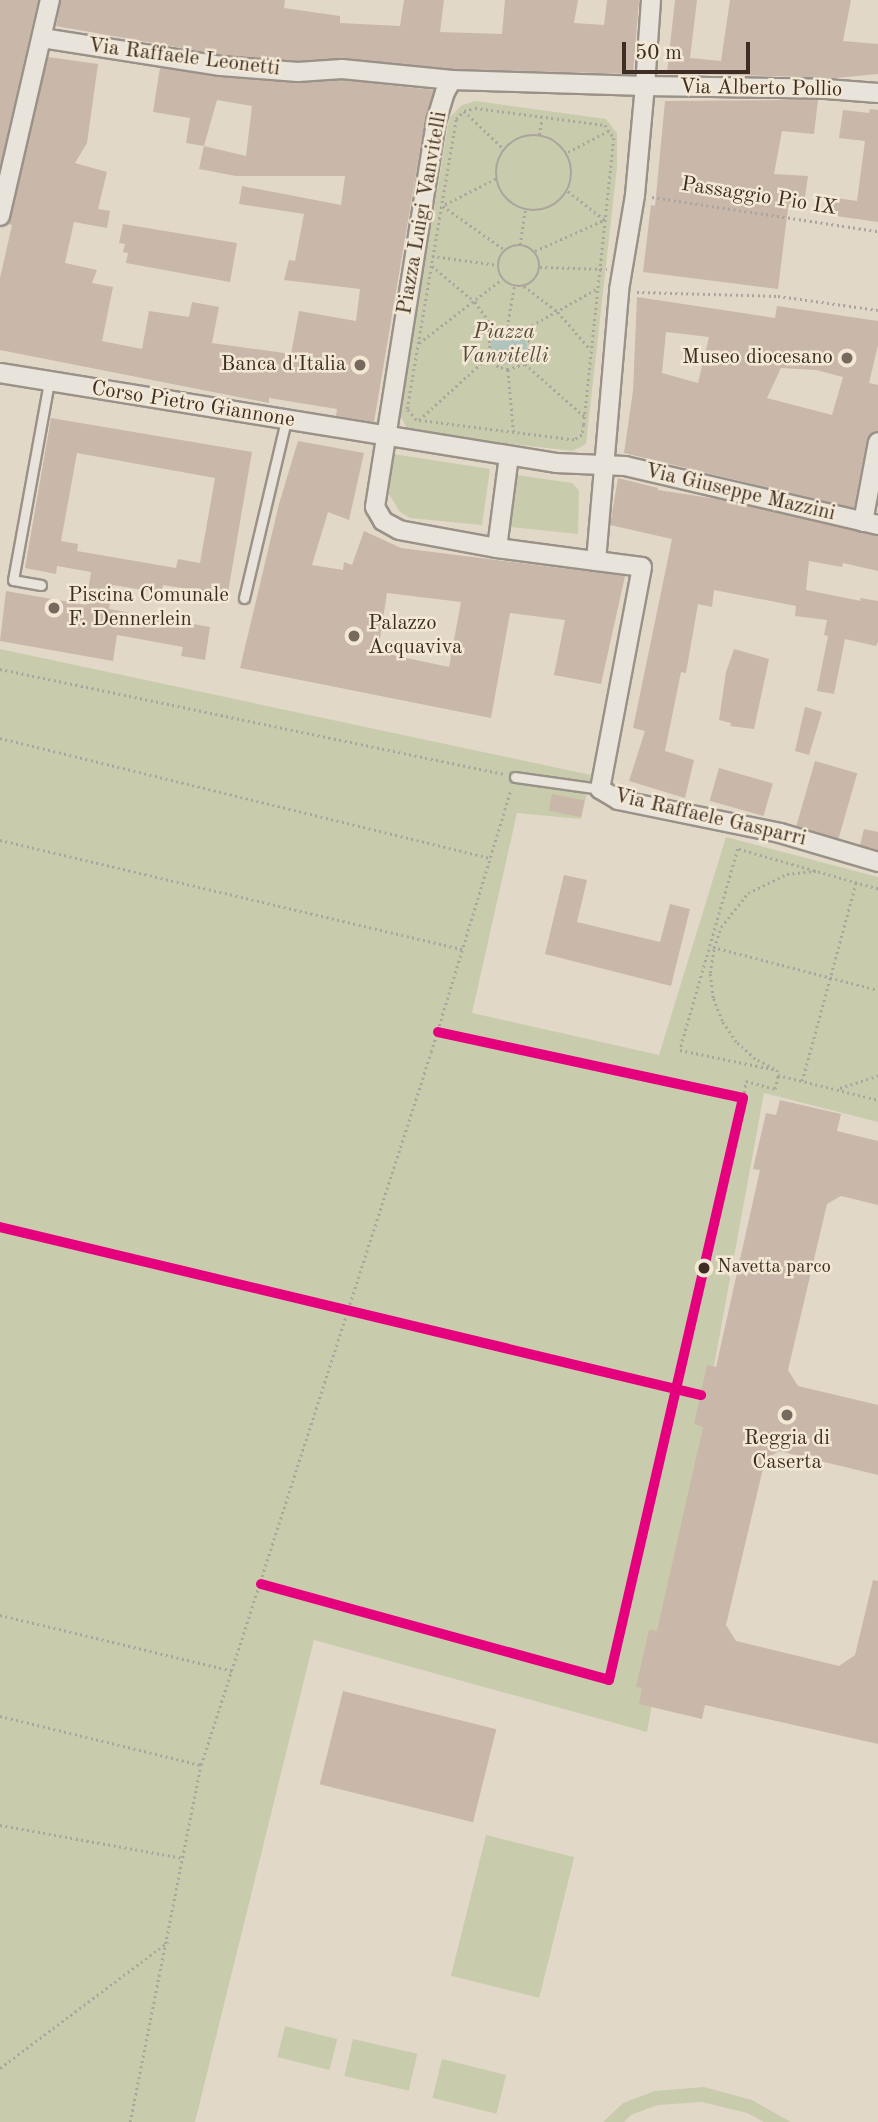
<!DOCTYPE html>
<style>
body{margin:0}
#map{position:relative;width:878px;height:2122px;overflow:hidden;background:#e2d8c8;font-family:"Old Standard TT",serif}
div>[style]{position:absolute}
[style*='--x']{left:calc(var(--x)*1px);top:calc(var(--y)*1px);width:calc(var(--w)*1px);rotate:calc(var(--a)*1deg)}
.green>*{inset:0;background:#c8ccac;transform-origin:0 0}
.water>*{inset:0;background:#b0c3bd}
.round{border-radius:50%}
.building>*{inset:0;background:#c9b7a9;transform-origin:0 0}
.path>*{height:2.5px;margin-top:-1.25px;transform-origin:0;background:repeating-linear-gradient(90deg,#aba59e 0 2px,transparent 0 5.5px)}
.path>.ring{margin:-1.25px;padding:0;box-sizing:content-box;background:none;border:2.5px solid #aba59e;border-radius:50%}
.roads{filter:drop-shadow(2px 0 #9a9288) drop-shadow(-2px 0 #9a9288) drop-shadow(0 2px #9a9288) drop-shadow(0 -2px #9a9288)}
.service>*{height:9px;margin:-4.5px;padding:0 4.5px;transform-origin:4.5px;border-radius:4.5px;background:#e8e3db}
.minor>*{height:18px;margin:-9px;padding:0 9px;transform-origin:9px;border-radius:9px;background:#e8e3db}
.bus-1>*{height:10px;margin:-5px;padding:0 5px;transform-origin:5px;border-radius:5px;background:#e5007d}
.dots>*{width:19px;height:19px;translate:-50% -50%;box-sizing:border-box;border:4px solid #f3e8d4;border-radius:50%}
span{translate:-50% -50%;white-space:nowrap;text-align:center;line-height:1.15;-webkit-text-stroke:5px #f3e8d4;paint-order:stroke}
.bus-label{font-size:19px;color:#3d2d24}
.left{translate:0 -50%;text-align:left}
.street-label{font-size:21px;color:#3d2d24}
.park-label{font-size:21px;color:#544b3b;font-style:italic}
.poi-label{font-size:21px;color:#3d2d24}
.right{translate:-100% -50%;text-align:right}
.scale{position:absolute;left:622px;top:42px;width:128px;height:32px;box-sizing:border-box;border:4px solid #3d2d24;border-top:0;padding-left:9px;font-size:21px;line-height:24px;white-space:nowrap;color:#3d2d24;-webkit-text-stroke:5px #f3e8d4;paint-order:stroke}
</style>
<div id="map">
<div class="green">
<i style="clip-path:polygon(476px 101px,606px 119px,617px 133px,617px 167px,586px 444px,573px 451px,426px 434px,407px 429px,400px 414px,449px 118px,462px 105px)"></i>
<i style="clip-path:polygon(393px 454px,490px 469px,482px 525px,410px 518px,400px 512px,389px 494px)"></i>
<i style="clip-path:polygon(517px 475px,572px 483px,579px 490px,578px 534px,510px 527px)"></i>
<i style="clip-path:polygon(0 649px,591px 775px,581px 819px,517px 813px,472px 1013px,659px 1055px,726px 837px,878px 877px,878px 1122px,764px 1093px,647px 1732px,314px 1640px,195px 2122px,0 2122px)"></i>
<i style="left:486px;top:1835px;width:91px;height:145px;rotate:14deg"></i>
<i style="left:285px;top:2026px;width:54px;height:32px;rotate:14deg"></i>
<i style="left:353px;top:2039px;width:66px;height:38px;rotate:13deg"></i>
<i style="left:442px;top:2059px;width:66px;height:40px;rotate:14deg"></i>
<i style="clip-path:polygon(704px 2087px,752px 2100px,791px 2122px,764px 2122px,747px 2113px,702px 2102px,658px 2105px,631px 2115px,624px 2122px,603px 2122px,623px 2103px,655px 2091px)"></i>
</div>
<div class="water">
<i class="round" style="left:491px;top:329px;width:36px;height:36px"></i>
</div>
<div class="building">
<i style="clip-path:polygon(0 0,38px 0,0 166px)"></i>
<i style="clip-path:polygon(61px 0,285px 0,284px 8px,340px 16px,340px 23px,400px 26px,404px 0,444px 0,440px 32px,502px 34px,505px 0,578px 0,574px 23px,604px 25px,607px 0,639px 0,633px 74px,453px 69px,343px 58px,298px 61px,222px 55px,56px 26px)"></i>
<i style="clip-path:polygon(675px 0,697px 0,690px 58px,721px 61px,730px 0,851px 0,843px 41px,878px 44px,878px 74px,836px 78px,667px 73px)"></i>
<i style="clip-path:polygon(evenodd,48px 57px,98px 64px,87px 143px,75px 163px,107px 172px,98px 209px,110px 211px,107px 228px,74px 222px,65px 263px,97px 270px,92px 283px,113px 287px,102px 341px,142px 349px,149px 311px,189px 317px,192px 302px,219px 307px,212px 343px,291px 354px,299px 311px,356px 321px,360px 289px,284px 280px,289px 260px,295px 261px,304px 214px,239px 204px,242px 186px,341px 205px,345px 176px,236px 176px,199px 169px,204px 146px,186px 143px,190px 118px,153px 112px,160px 68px,220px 77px,297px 83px,342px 80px,434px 90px,425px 120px,374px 422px,336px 416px,337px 409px,269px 398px,269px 403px,0 350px,0 278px,12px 225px,8px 224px,48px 57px,217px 100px,252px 106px,246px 156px,204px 146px,217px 100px)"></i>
<i style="clip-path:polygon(818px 100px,814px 134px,782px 131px,774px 174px,808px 176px,803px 210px,788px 208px,778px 289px,643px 272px,651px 205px,655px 206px,665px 101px)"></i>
<i style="clip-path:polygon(870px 109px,878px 110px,878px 222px,829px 215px,830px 197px,857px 201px,865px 141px,839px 138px,843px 110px,869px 113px)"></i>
<i style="clip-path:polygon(123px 224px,237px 243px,230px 282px,126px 263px,128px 253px,123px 252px,125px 244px,119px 243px)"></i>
<i style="clip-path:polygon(evenodd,637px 297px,775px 318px,777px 306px,878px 321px,878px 345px,869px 383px,878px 385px,878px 431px,870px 434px,867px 440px,854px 508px,624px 453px,633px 391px,637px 297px,666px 332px,709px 337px,698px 383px,662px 373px,666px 332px,637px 297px,781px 368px,816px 370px,843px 377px,832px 415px,767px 398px,781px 368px)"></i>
<i style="clip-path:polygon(evenodd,51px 418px,252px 452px,226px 604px,192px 598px,194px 590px,163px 585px,161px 593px,113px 585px,109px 609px,210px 627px,205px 660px,181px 656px,183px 647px,117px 635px,113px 661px,0 641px,6px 591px,86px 605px,91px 572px,57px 566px,56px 574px,25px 568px,51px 418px,77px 453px,215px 478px,200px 563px,178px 559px,176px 568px,77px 551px,78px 544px,61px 541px,77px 453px)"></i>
<i style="clip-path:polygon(evenodd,298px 441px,364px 453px,349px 520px,328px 512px,312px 565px,343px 570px,344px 562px,352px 565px,364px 531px,401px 548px,625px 576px,601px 684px,554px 675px,565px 620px,510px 613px,491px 718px,240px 668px,279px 504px,298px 441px,387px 593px,461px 602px,449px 667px,378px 652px,387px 593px)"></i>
<i style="clip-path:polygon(618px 478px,658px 488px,658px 490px,717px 499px,878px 536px,878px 571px,843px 563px,842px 567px,809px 561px,806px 590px,861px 601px,860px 598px,878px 601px,878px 642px,876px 646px,845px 639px,834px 694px,817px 691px,828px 636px,824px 635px,827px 620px,795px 616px,796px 606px,714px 590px,712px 607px,698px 604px,686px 673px,681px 672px,665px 751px,694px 760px,685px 798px,629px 781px,645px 731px,633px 728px,672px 539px,610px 525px)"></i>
<i style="clip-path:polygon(734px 649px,769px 659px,754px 729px,730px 726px,731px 723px,719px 720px,726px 672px)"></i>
<i style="clip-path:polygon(805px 707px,822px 712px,809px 755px,795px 751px)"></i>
<i style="left:815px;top:761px;width:44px;height:68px;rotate:16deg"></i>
<i style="left:719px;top:768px;width:56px;height:34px;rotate:16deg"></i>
<i style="left:552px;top:794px;width:33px;height:17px;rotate:11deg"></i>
<i style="clip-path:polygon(864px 829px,878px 832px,878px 850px,860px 845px)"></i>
<i style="clip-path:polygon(564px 875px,587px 880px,577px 922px,660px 942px,670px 904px,690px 909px,671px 986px,545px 954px)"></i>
<i style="clip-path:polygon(780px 1100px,841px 1114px,837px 1131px,878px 1141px,878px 1205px,841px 1196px,827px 1204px,788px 1370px,798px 1386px,878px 1405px,878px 1475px,779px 1451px,765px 1460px,726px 1625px,736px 1641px,839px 1666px,855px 1655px,873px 1580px,878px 1581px,878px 1744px,705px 1705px,702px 1719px,639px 1704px,642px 1688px,636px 1687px,649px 1630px,657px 1631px,703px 1427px,694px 1424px,707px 1365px,716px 1367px,760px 1170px,753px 1169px,766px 1113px,776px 1115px)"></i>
<i style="left:343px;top:1691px;width:158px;height:96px;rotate:14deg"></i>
</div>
<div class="path">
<i style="--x:475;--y:108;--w:131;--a:7.5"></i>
<i style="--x:605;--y:125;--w:16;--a:55"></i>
<i style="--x:614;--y:138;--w:289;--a:96"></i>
<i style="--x:584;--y:425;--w:10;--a:101"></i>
<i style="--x:582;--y:435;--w:9;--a:148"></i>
<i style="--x:574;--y:440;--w:159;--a:-172.8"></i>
<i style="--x:416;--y:420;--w:14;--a:-129"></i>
<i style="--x:407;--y:409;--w:294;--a:-80.4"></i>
<i style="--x:456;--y:119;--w:11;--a:-45"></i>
<i style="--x:464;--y:111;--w:11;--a:-15"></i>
<i style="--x:464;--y:111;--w:55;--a:43.5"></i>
<i style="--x:539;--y:135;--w:17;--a:-80"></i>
<i class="ring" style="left:496px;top:135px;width:73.5px;height:73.5px"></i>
<i style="--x:568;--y:152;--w:47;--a:-27.6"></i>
<i style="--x:496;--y:179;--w:59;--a:153"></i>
<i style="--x:443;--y:206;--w:76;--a:35.4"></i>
<i style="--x:652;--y:197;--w:229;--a:8.6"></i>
<i style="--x:520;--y:245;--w:35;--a:-82"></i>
<i class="ring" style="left:498px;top:245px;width:39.5px;height:39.5px"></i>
<i style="--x:535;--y:251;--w:76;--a:-24.2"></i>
<i style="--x:604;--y:220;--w:47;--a:-141.9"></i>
<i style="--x:432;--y:256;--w:67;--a:7.8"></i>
<i style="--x:432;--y:266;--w:56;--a:39.9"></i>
<i style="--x:475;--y:302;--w:34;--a:54"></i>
<i style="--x:540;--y:267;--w:67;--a:1.7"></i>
<i style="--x:524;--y:286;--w:43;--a:37.4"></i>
<i style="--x:558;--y:312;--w:49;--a:49.1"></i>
<i style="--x:637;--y:292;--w:141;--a:1.6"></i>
<i style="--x:778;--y:296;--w:101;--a:8"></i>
<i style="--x:507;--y:327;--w:41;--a:-80.1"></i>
<i style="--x:522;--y:331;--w:87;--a:-29.5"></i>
<i style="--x:419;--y:343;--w:105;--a:-37.6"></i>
<i style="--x:525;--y:364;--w:18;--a:161"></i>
<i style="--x:508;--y:370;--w:10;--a:-163"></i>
<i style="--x:498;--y:367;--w:11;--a:-135"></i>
<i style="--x:490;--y:359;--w:21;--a:-93"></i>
<i style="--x:489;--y:338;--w:18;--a:-38"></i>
<i style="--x:503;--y:327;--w:19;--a:12"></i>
<i style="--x:522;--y:331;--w:15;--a:53"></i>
<i style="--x:531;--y:343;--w:22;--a:106"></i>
<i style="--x:525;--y:364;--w:79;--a:41.4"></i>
<i style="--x:508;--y:370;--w:65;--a:84.7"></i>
<i style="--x:419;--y:420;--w:95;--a:-42.4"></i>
<i style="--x:0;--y:669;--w:515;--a:11.77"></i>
<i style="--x:0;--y:738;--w:504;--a:13.76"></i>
<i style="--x:0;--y:840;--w:475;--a:13.3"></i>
<i style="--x:878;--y:889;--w:146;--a:-164.1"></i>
<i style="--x:738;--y:849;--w:209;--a:106.1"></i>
<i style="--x:680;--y:1050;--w:99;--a:11.7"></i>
<i style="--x:777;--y:1070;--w:5;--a:79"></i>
<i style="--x:778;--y:1075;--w:103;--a:14"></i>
<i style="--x:713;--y:947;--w:171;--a:14.6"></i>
<i style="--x:774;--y:1069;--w:21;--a:-152"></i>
<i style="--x:755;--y:1059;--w:25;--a:-138"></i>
<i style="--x:736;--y:1042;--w:25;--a:-124"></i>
<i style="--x:722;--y:1021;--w:25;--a:-111"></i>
<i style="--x:713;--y:998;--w:25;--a:-97"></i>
<i style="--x:710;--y:973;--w:25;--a:-81"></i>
<i style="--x:714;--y:948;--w:22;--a:-72"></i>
<i style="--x:721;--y:927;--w:43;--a:-51.5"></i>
<i style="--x:748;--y:893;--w:43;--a:-26"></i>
<i style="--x:787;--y:874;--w:31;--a:-6"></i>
<i style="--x:802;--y:1081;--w:206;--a:-74.8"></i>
<i style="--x:840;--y:1088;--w:40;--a:-18"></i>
<i style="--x:743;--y:1098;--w:17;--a:-80"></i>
<i style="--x:746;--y:1081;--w:30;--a:15"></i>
<i style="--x:775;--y:1089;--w:14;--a:-78"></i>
<i style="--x:0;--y:1227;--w:721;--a:13.48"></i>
<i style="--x:261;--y:1584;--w:361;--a:15.4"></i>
<i style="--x:609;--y:1680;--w:597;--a:-77.03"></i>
<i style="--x:743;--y:1098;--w:312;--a:-167.8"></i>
<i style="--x:0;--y:1615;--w:241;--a:13.5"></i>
<i style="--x:0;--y:1716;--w:207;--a:13.7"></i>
<i style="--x:0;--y:1825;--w:186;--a:10.2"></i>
<i style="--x:0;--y:2068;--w:210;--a:-36.9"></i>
<i style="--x:130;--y:2122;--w:364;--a:-78.8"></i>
<i style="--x:201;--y:1765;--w:749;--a:-72.12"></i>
<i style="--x:431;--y:1052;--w:275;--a:-73.1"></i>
</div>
<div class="roads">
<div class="service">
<i style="--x:41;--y:585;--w:28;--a:-170"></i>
<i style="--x:13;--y:580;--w:202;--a:-79.7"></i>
<i style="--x:244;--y:598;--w:183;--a:-76.7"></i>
<i style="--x:515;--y:777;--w:86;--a:8"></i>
</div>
<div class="minor">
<i style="--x:651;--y:0;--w:86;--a:94"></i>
<i style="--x:645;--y:86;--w:181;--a:0.9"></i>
<i style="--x:826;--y:89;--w:52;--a:4.4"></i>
<i style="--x:42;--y:38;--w:181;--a:8.9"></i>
<i style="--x:221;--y:66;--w:77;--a:4.5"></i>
<i style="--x:298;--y:72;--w:44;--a:-3.9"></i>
<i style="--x:342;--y:69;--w:111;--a:5.7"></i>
<i style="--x:0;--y:216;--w:222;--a:-77"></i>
<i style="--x:0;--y:373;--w:563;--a:9.19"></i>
<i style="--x:556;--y:463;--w:69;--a:2.5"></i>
<i style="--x:625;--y:466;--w:260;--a:13.1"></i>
<i style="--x:863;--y:522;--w:81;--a:-79.4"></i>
<i style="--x:497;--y:548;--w:93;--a:-82.6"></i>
<i style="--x:596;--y:561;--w:272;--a:-85.1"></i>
<i style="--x:619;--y:290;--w:96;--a:-80.4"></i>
<i style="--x:635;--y:195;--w:109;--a:-84.8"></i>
<i style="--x:645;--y:86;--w:193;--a:-178.2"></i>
<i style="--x:452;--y:80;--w:14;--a:120"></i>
<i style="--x:445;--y:92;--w:31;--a:107"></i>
<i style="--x:436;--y:122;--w:390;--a:99"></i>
<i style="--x:375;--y:507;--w:16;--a:60"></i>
<i style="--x:383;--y:521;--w:18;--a:29"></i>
<i style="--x:399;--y:530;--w:100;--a:10.4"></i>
<i style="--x:497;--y:548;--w:100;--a:7.5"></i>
<i style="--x:596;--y:561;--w:46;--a:7.4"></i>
<i style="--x:642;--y:567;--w:226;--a:100.7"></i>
<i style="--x:600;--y:789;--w:21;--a:31"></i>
<i style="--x:618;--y:800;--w:165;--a:11.5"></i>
<i style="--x:780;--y:833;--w:102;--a:16.5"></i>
</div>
</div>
<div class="bus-1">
<i style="--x:0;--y:1227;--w:721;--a:13.48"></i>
<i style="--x:261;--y:1584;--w:361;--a:15.4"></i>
<i style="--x:609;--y:1680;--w:597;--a:-77.03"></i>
<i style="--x:743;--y:1098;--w:312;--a:-167.8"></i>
</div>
<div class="dots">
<i style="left:847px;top:358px;background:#77695d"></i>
<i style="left:360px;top:365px;background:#77695d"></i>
<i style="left:54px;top:608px;background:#77695d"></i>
<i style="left:354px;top:636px;background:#77695d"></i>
<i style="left:704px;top:1268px;background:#3d2d24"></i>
<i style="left:787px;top:1415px;background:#77695d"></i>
</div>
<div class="bus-label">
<span class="left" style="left:717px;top:1268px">Navetta parco</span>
</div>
<div class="street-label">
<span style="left:184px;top:58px;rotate:7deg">Via Raffaele Leonetti</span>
<span style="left:761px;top:89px;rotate:1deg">Via Alberto Pollio</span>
<span style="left:759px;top:197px;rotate:9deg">Passaggio Pio IX</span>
<span style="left:423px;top:213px;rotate:-80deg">Piazza Luigi Vanvitelli</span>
<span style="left:193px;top:405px;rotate:9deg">Corso Pietro Giannone</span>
<span style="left:740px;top:493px;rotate:13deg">Via Giuseppe Mazzini</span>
<span style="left:710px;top:818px;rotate:13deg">Via Raffaele Gasparri</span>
</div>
<div class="park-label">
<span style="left:504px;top:345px">Piazza<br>Vanvitelli</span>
</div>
<div class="poi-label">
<span class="right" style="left:833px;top:358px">Museo diocesano</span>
<span class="right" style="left:346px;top:365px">Banca d'Italia</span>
<span class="left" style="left:68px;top:608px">Piscina Comunale<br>F. Dennerlein</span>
<span class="left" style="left:368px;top:636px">Palazzo<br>Acquaviva</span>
<span style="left:787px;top:1451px">Reggia di<br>Caserta</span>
</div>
<div class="scale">50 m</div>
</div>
